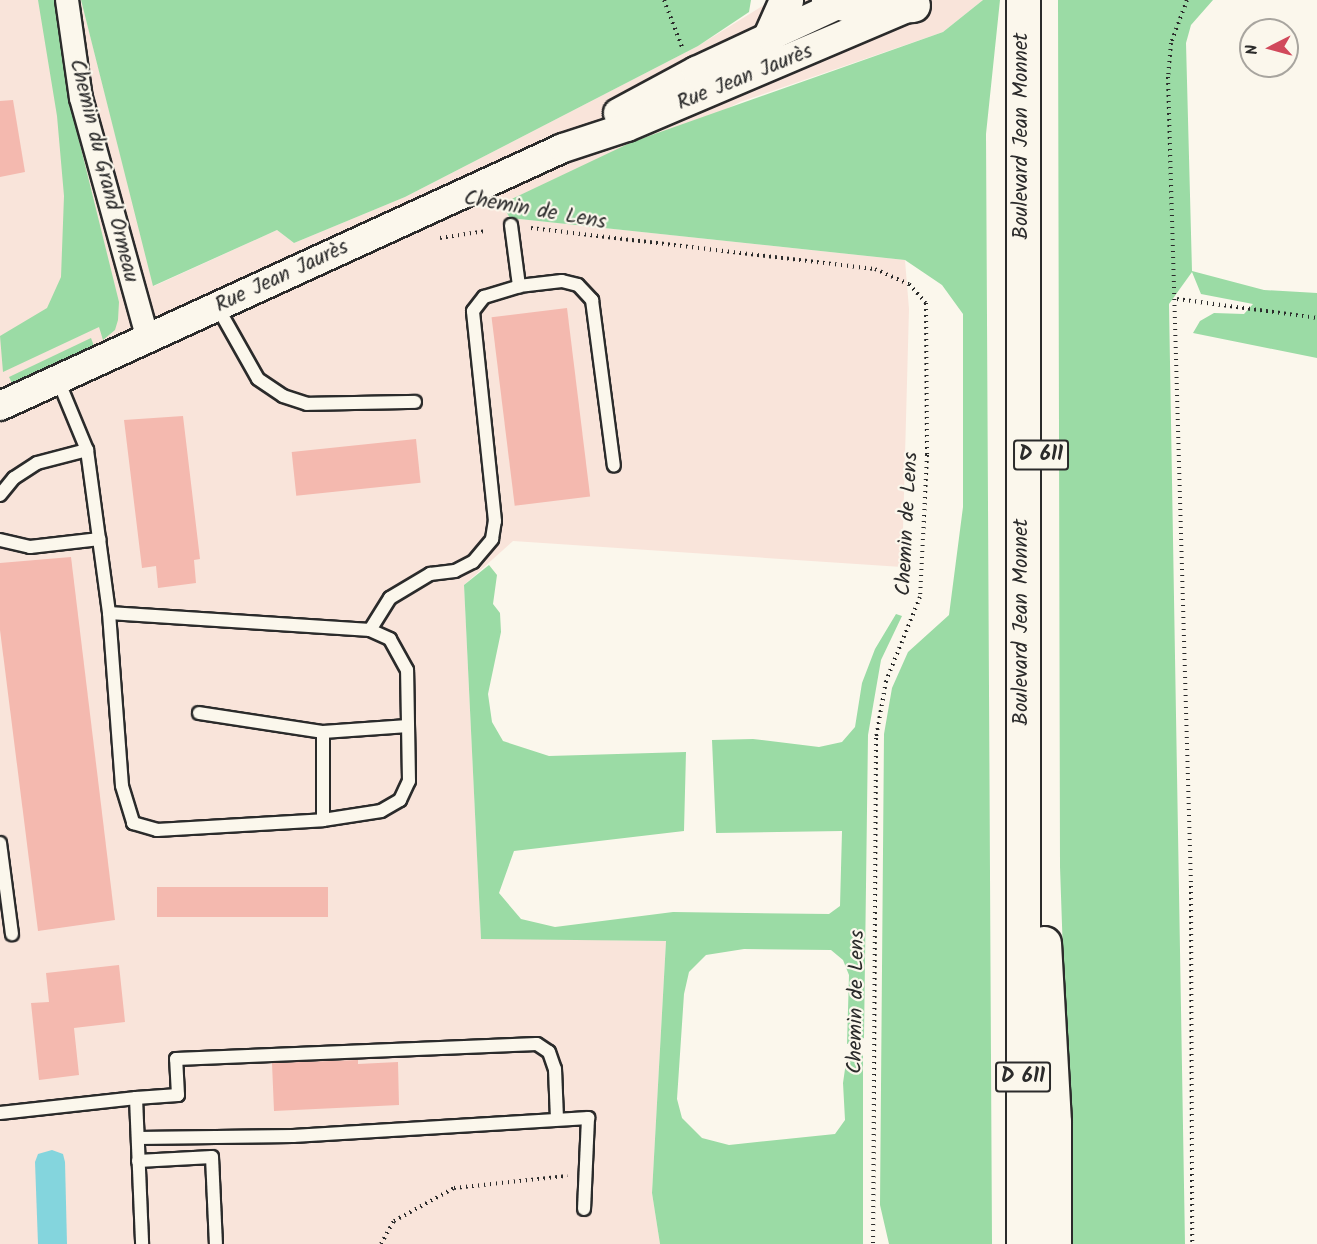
<!DOCTYPE html>
<meta charset="utf-8">
<style>
body{margin:0}
#map{position:relative;width:1317px;height:1244px;overflow:hidden;background:#fbf7ec;font-family:Kalam,sans-serif}
div>[style]{position:absolute}
[style*='--x']{left:calc(var(--x)*1px);top:calc(var(--y)*1px);width:calc(var(--w)*1px);rotate:calc(var(--a)*1deg)}
.built>*{inset:0;background:#f9e4da}
.green>*{inset:0;background:#9bdba5}
.water>*{inset:0;background:#84d5dd}
.building>*{inset:0;background:#f4b9af;transform-origin:0 0}
.path>*{height:4px;margin-top:-2px;transform-origin:0;background:repeating-linear-gradient(90deg,#2b2b2b 0 1.5px,transparent 0 6px)}
.roads{filter:drop-shadow(2px 0 #2b2b2b) drop-shadow(-2px 0 #2b2b2b) drop-shadow(0 2px #2b2b2b) drop-shadow(0 -2px #2b2b2b)}
.service>*{height:12px;margin:-6px;padding:0 6px;transform-origin:6px;border-radius:6px;background:#fbf7ec}
.minor>*{height:22px;margin:-11px;padding:0 11px;transform-origin:11px;border-radius:11px;background:#fbf7ec}
.tertiary>*{height:28px;margin:-14px;padding:0 14px;transform-origin:14px;border-radius:14px;background:#fbf7ec}
.primary>*{height:33px;margin:-16.5px;padding:0 16.5px;transform-origin:16.5px;border-radius:16.5px;background:#fbf7ec}
span{translate:-50% -50%;white-space:nowrap;text-align:center;line-height:1.15;-webkit-text-stroke:4.5px #fbf7ec;paint-order:stroke}
.shield-label span{padding:2px 4px;background:#fbf7ec;border:2px solid;border-radius:4px;-webkit-text-stroke-width:0}
.shield-label{font-size:20px;color:#2b2b2b;font-weight:700}
.street-label{font-size:21px;color:#2b2b2b}
.north{position:absolute;left:1239px;top:18px;width:60px;height:60px;box-sizing:border-box;background:#fbf7ec;border:2px solid #a8a59f;border-radius:50%;rotate:264deg;font-size:16px;font-weight:700;line-height:24px;text-align:center;color:#2b2b2b}
.north::after{content:'';display:block;margin:auto;width:21px;height:27px;background:#d1495b;clip-path:polygon(50% 0,100% 100%,50% 72%,0 100%)}
</style>
<div id="map">
<div class="built">
<i style="clip-path:polygon(0 0,81px 0,154px 286px,277px 230px,294px 243px,405px 197px,698px 46px,772px 0,983px 0,943px 32px,740px 102px,511px 218px,905px 260px,909px 309px,902px 567px,513px 541px,464px 585px,481px 938px,666px 941px,652px 1193px,660px 1244px,0 1244px)"></i>
</div>
<div class="green">
<i style="clip-path:polygon(38px 0,56px 0,71px 108px,119px 302px,118px 320px,115px 330px,103px 340px,99px 327px,3px 372px,0 336px,47px 308px,61px 277px,64px 196px,57px 116px)"></i>
<i style="clip-path:polygon(81px 0,751px 0,749px 12px,698px 46px,405px 197px,294px 243px,277px 230px,153px 286px)"></i>
<i style="clip-path:polygon(983px 0,1000px 0,986px 134px,992px 1244px,889px 1244px,880px 1205px,884px 734px,892px 688px,908px 652px,949px 615px,963px 507px,963px 314px,942px 285px,905px 260px,510px 218px,501px 204px,632px 142px,943px 32px)"></i>
<i style="clip-path:polygon(1058px 0,1213px 0,1191px 25px,1186px 43px,1192px 271px,1264px 290px,1317px 293px,1317px 358px,1193px 333px,1200px 321px,1214px 313px,1244px 314px,1253px 304px,1201px 294px,1192px 272px,1169px 304px,1185px 1244px,1073px 1244px,1060px 867px)"></i>
<i style="clip-path:polygon(91px 338px,94px 346px,12px 383px,9px 377px)"></i>
<i style="clip-path:polygon(489px 565px,497px 575px,493px 604px,500px 613px,501px 632px,488px 694px,492px 722px,503px 741px,549px 756px,686px 752px,684px 831px,514px 851px,499px 893px,521px 919px,555px 927px,673px 912px,829px 914px,840px 906px,842px 831px,716px 833px,712px 740px,753px 739px,819px 747px,842px 742px,855px 727px,862px 683px,875px 649px,896px 614px,902px 616px,881px 660px,868px 735px,864px 1038px,847px 1044px,849px 975px,843px 960px,831px 950px,744px 949px,706px 955px,689px 972px,684px 994px,677px 1099px,682px 1118px,702px 1138px,729px 1145px,835px 1134px,845px 1120px,843px 1083px,847px 1055px,863px 1054px,863px 1244px,660px 1244px,652px 1193px,666px 941px,481px 939px,464px 585px)"></i>
</div>
<div class="water">
<i style="clip-path:polygon(52px 1150px,63px 1154px,65px 1162px,67px 1244px,38px 1244px,35px 1162px,38px 1154px)"></i>
</div>
<div class="building">
<i style="clip-path:polygon(13px 100px,25px 172px,0 177px,0 101px)"></i>
<i style="left:567px;top:308px;width:190px;height:76px;rotate:83deg"></i>
<i style="clip-path:polygon(183px 416px,200px 559px,194px 560px,196px 583px,158px 588px,156px 566px,142px 568px,124px 420px)"></i>
<i style="left:416px;top:439px;width:44px;height:125px;rotate:84deg"></i>
<i style="clip-path:polygon(71px 557px,115px 920px,38px 931px,0 630px,0 563px)"></i>
<i style="left:157px;top:887px;width:171px;height:30px"></i>
<i style="clip-path:polygon(119px 965px,125px 1022px,74px 1028px,79px 1075px,39px 1080px,31px 1003px,49px 1002px,46px 973px)"></i>
<i style="clip-path:polygon(358px 1060px,358px 1064px,398px 1062px,399px 1105px,274px 1111px,272px 1063px)"></i>
</div>
<div class="path">
<i style="--x:664;--y:0;--w:50;--a:69"></i>
<i style="--x:1187;--y:0;--w:46;--a:110.4"></i>
<i style="--x:1171;--y:43;--w:34;--a:95"></i>
<i style="--x:1168;--y:77;--w:809;--a:88.37"></i>
<i style="--x:1191;--y:886;--w:358;--a:89.8"></i>
<i style="--x:531;--y:228;--w:346;--a:6.8"></i>
<i style="--x:875;--y:269;--w:37;--a:24"></i>
<i style="--x:909;--y:284;--w:25;--a:48"></i>
<i style="--x:926;--y:303;--w:152;--a:89.6"></i>
<i style="--x:927;--y:455;--w:142;--a:92.8"></i>
<i style="--x:920;--y:597;--w:91;--a:112"></i>
<i style="--x:886;--y:681;--w:58;--a:100"></i>
<i style="--x:876;--y:738;--w:506;--a:90.34"></i>
<i style="--x:440;--y:238;--w:47;--a:-8.7"></i>
<i style="--x:1177;--y:299;--w:141;--a:7.7"></i>
<i style="--x:381;--y:1244;--w:26;--a:-61"></i>
<i style="--x:394;--y:1221;--w:68;--a:-28.8"></i>
<i style="--x:454;--y:1188;--w:114;--a:-6.1"></i>
</div>
<div class="roads">
<div class="service">
<i style="--x:511;--y:225;--w:62;--a:82.5"></i>
<i style="--x:218;--y:308;--w:81;--a:60.6"></i>
<i style="--x:258;--y:379;--w:30;--a:34"></i>
<i style="--x:283;--y:396;--w:25;--a:18"></i>
<i style="--x:307;--y:404;--w:108;--a:-1.1"></i>
<i style="--x:58;--y:380;--w:76;--a:67.5"></i>
<i style="--x:87;--y:450;--w:164;--a:82.3"></i>
<i style="--x:109;--y:613;--w:173;--a:85.7"></i>
<i style="--x:122;--y:786;--w:39;--a:73"></i>
<i style="--x:133;--y:823;--w:25;--a:16"></i>
<i style="--x:157;--y:830;--w:166;--a:-3.4"></i>
<i style="--x:323;--y:820;--w:59;--a:-8.8"></i>
<i style="--x:381;--y:811;--w:22;--a:-30"></i>
<i style="--x:400;--y:800;--w:21;--a:-65"></i>
<i style="--x:409;--y:781;--w:111;--a:-91"></i>
<i style="--x:407;--y:670;--w:35;--a:-119"></i>
<i style="--x:390;--y:639;--w:22;--a:-156"></i>
<i style="--x:0;--y:495;--w:22;--a:-51"></i>
<i style="--x:14;--y:478;--w:27;--a:-33"></i>
<i style="--x:37;--y:463;--w:52;--a:-14.6"></i>
<i style="--x:0;--y:540;--w:31;--a:13"></i>
<i style="--x:30;--y:547;--w:70;--a:-6.5"></i>
<i style="--x:109;--y:613;--w:262;--a:3.7"></i>
<i style="--x:370;--y:630;--w:38;--a:-58"></i>
<i style="--x:390;--y:598;--w:47;--a:-31"></i>
<i style="--x:430;--y:574;--w:25;--a:-7"></i>
<i style="--x:455;--y:571;--w:20;--a:-27"></i>
<i style="--x:473;--y:562;--w:30;--a:-50"></i>
<i style="--x:492;--y:539;--w:18;--a:-81"></i>
<i style="--x:495;--y:521;--w:211;--a:-96"></i>
<i style="--x:473;--y:311;--w:18;--a:-52"></i>
<i style="--x:484;--y:297;--w:37;--a:-17"></i>
<i style="--x:519;--y:286;--w:43;--a:-6.6"></i>
<i style="--x:562;--y:281;--w:16;--a:14"></i>
<i style="--x:578;--y:285;--w:21;--a:47"></i>
<i style="--x:592;--y:300;--w:167;--a:82.5"></i>
<i style="--x:199;--y:713;--w:125;--a:8.7"></i>
<i style="--x:323;--y:820;--w:88;--a:-90"></i>
<i style="--x:323;--y:732;--w:85;--a:-4"></i>
<i style="--x:0;--y:843;--w:92;--a:82.5"></i>
<i style="--x:136;--y:1098;--w:42;--a:-4.1"></i>
<i style="--x:178;--y:1095;--w:36;--a:-93"></i>
<i style="--x:176;--y:1059;--w:361;--a:-2.4"></i>
<i style="--x:537;--y:1044;--w:14;--a:34"></i>
<i style="--x:549;--y:1052;--w:18;--a:71"></i>
<i style="--x:555;--y:1069;--w:50;--a:87.7"></i>
<i style="--x:0;--y:1113;--w:137;--a:-6.3"></i>
<i style="--x:136;--y:1098;--w:146;--a:87.6"></i>
<i style="--x:138;--y:1138;--w:155;--a:-0.7"></i>
<i style="--x:293;--y:1136;--w:296;--a:-3.5"></i>
<i style="--x:588;--y:1118;--w:91;--a:92.5"></i>
<i style="--x:138;--y:1161;--w:74;--a:-3.1"></i>
<i style="--x:212;--y:1157;--w:87;--a:87.4"></i>
</div>
<div class="minor">
<i style="--x:67;--y:0;--w:99;--a:81.9"></i>
<i style="--x:81;--y:98;--w:251;--a:74.5"></i>
</div>
<div class="tertiary">
<i style="--x:618;--y:113;--w:89;--a:-28.3"></i>
<i style="--x:696;--y:71;--w:168;--a:-25"></i>
<i style="--x:0;--y:406;--w:619;--a:-24.62"></i>
<i style="--x:563;--y:148;--w:67;--a:-18.2"></i>
<i style="--x:627;--y:127;--w:304;--a:-23"></i>
</div>
<div class="primary">
<i style="--x:828;--y:0;--w:34;--a:14"></i>
<i style="--x:861;--y:8;--w:52;--a:-3.3"></i>
<i style="--x:1023;--y:0;--w:1244;--a:90"></i>
<i style="--x:771;--y:34;--w:37;--a:-66"></i>
<i style="--x:1044;--y:943;--w:179;--a:86.8"></i>
<i style="--x:1054;--y:1122;--w:122;--a:90"></i>
</div>
</div>
<div class="shield-label">
<span style="left:1041px;top:455px">D 611</span>
<span style="left:1023px;top:1077px">D 611</span>
</div>
<div class="street-label">
<span style="left:745px;top:78px;rotate:-22deg">Rue Jean Jaurès</span>
<span style="left:1022px;top:136px;rotate:-90deg">Boulevard Jean Monnet</span>
<span style="left:103px;top:171px;rotate:76deg">Chemin du Grand Ormeau</span>
<span style="left:535px;top:211px;rotate:10deg">Chemin de Lens</span>
<span style="left:282px;top:277px;rotate:-25deg">Rue Jean Jaurès</span>
<span style="left:908px;top:524px;rotate:-87deg">Chemin de Lens</span>
<span style="left:1022px;top:622px;rotate:-90deg">Boulevard Jean Monnet</span>
<span style="left:857px;top:1002px;rotate:-89deg">Chemin de Lens</span>
</div>
<div class="north">N</div>
</div>
